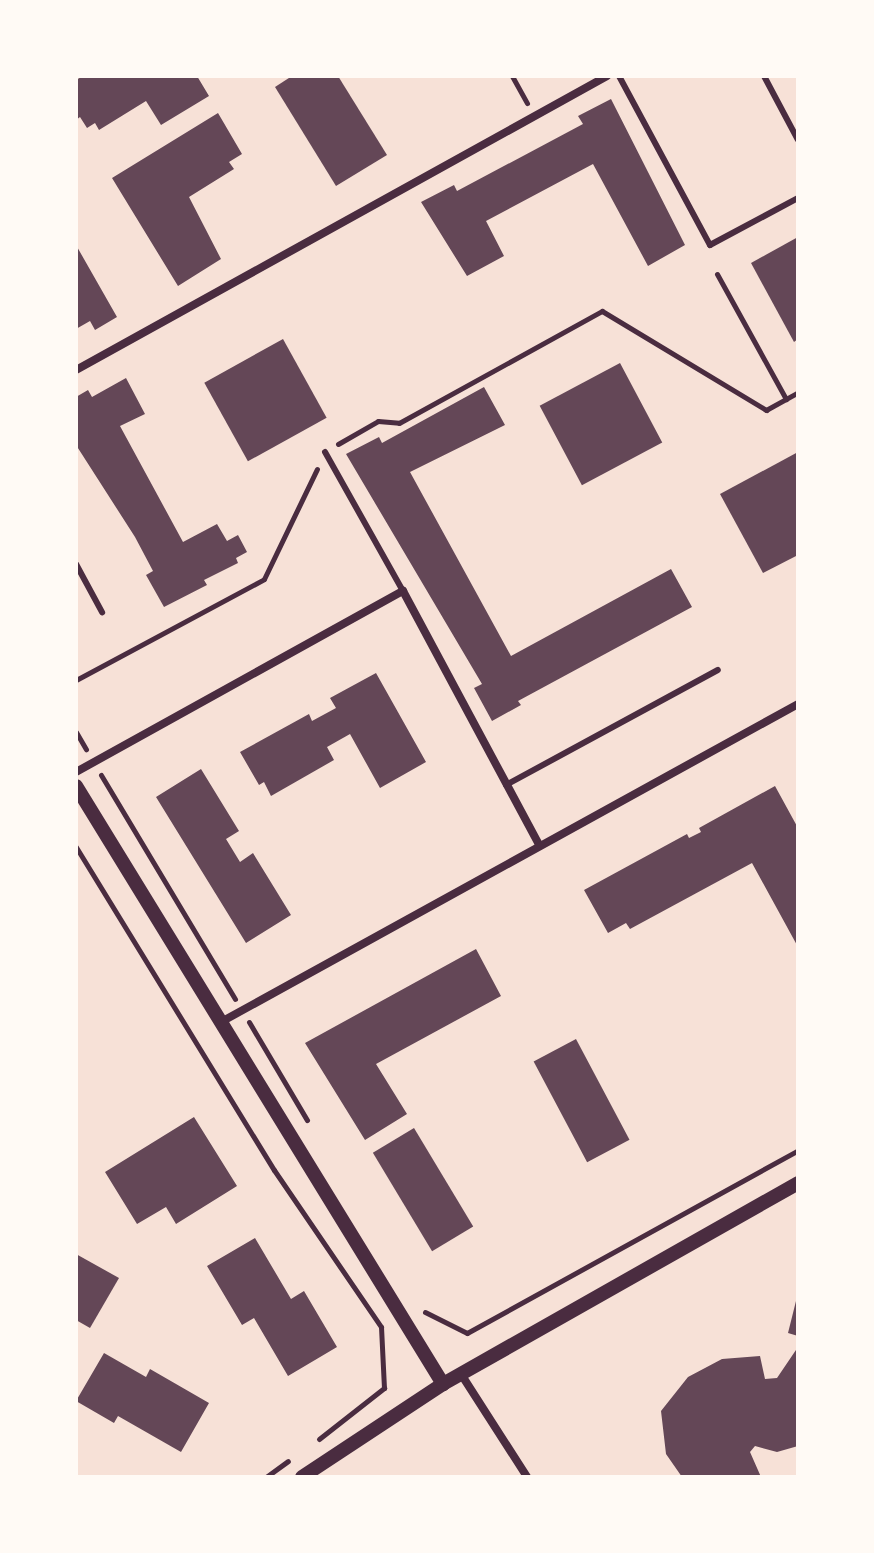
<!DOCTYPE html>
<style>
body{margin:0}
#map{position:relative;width:874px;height:1553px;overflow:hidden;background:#f7e1d7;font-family:"Exo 2",sans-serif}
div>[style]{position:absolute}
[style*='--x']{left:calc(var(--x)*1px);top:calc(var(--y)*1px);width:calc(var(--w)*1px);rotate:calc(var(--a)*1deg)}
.building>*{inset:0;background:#644757;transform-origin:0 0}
.path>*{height:5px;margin:-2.5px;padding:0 2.5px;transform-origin:2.5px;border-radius:2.5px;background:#4a2c40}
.service>*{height:6px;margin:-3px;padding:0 3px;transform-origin:3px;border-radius:3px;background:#4a2c40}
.minor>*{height:8px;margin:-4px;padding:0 4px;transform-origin:4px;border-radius:4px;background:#4a2c40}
.tertiary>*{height:14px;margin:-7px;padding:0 7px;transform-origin:7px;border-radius:7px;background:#4a2c40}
span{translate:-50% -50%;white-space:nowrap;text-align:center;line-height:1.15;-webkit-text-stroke:8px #fffaf5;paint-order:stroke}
.frame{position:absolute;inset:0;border:78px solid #fffaf5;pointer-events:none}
</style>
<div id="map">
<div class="building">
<i style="clip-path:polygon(83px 76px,197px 76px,209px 96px,161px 125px,146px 101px,99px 130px,95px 123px,87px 128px,80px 117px,76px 120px,76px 80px)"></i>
<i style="clip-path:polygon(292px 76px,338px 76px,387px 155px,336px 186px,275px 87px)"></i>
<i style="clip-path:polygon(611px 99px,685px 245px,648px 266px,593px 164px,486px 221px,504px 256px,467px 276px,421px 202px,454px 185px,457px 191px,583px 124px,578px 116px)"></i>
<i style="clip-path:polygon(218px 113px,242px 154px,229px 162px,234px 169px,189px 197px,221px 259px,178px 286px,112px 178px)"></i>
<i style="clip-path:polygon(798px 237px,798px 339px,794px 342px,751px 263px)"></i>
<i style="clip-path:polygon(76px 245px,117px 317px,95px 330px,90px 321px,76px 329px)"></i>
<i style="left:283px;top:339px;width:90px;height:90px;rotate:61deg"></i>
<i style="left:620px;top:363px;width:90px;height:91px;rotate:62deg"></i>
<i style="clip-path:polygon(126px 378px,145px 414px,120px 426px,183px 542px,217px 524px,227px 541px,238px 535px,247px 552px,236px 558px,238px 563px,204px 580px,207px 585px,164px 607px,146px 575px,153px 571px,135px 537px,76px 445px,76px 397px,88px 390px,92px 397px)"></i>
<i style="clip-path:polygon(484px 387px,505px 425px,410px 472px,511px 656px,671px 569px,692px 607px,518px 701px,521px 705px,492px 721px,474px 688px,482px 684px,346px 454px,379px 437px,382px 443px)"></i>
<i style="clip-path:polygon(798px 452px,798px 555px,763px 573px,720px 494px)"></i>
<i style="clip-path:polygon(376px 673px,426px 762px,380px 788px,350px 734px,327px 747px,334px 760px,271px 796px,264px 782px,259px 785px,240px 752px,309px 714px,312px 721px,336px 708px,330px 698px)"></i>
<i style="clip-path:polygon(201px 769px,239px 831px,226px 839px,240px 862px,253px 853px,291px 915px,246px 943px,156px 797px)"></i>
<i style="clip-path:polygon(775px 786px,798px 828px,798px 947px,752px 863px,630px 929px,626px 923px,608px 933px,584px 890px,687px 834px,689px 838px,701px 832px,699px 828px)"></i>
<i style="clip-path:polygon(476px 949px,501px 996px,376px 1064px,407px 1114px,365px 1140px,305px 1043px)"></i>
<i style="left:576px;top:1039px;width:114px;height:48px;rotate:62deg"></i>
<i style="clip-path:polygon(194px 1117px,237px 1186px,176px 1224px,166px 1207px,137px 1224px,105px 1172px)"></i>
<i style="left:414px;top:1128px;width:115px;height:48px;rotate:59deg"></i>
<i style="clip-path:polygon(255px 1238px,291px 1299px,304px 1291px,337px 1347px,288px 1376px,254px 1318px,242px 1325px,207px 1266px)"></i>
<i style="clip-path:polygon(76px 1254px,119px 1278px,90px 1328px,76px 1320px)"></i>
<i style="clip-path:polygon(796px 1301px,798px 1301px,798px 1336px,788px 1333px)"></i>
<i style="clip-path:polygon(798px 1347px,798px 1446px,777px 1452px,755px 1446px,750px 1452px,761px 1477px,682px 1477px,666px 1454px,661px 1411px,688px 1377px,722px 1359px,760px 1356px,765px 1379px,777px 1378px)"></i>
<i style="clip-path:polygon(104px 1353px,146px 1377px,150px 1369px,209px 1403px,181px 1452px,118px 1416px,114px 1423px,76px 1401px)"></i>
</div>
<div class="path">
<i style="--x:512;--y:76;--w:31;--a:61"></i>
<i style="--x:717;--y:274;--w:143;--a:61.1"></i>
<i style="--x:338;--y:444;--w:46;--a:-29.9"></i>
<i style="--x:378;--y:421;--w:21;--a:5"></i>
<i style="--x:399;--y:423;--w:232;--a:-28.9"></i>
<i style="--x:602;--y:311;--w:192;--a:31.1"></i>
<i style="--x:766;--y:410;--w:37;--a:-29"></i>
<i style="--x:76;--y:680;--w:213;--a:-28.2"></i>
<i style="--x:264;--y:579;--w:122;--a:-64.3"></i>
<i style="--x:76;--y:732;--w:20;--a:60"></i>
<i style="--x:101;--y:775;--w:261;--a:59.1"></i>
<i style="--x:76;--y:847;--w:379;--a:58.5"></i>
<i style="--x:274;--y:1170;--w:190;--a:55.7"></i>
<i style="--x:249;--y:1022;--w:114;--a:59.4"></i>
<i style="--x:425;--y:1312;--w:47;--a:26.6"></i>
<i style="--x:467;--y:1333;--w:378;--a:-28.9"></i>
<i style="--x:319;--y:1439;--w:83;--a:-38.1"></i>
<i style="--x:384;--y:1388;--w:61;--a:-92.8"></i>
<i style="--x:266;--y:1477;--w:27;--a:-36"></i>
</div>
<div class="service">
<i style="--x:619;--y:76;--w:192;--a:61.7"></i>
<i style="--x:710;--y:245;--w:100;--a:-28.1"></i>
<i style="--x:764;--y:76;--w:72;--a:62"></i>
<i style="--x:325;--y:452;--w:159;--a:60.7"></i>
<i style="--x:76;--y:564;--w:55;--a:61.6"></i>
<i style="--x:506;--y:785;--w:241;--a:-28.5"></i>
</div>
<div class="minor">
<i style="--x:76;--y:370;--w:607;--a:-28.97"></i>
<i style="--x:76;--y:772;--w:374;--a:-29"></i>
<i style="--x:403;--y:591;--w:289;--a:61.8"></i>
<i style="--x:221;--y:1022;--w:659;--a:-28.86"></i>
<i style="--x:461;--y:1374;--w:122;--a:57.3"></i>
</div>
<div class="tertiary">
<i style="--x:76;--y:786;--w:702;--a:58.46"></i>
<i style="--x:302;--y:1477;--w:169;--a:-33.4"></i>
<i style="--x:443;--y:1384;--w:408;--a:-29.5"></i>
</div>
<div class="frame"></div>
</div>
